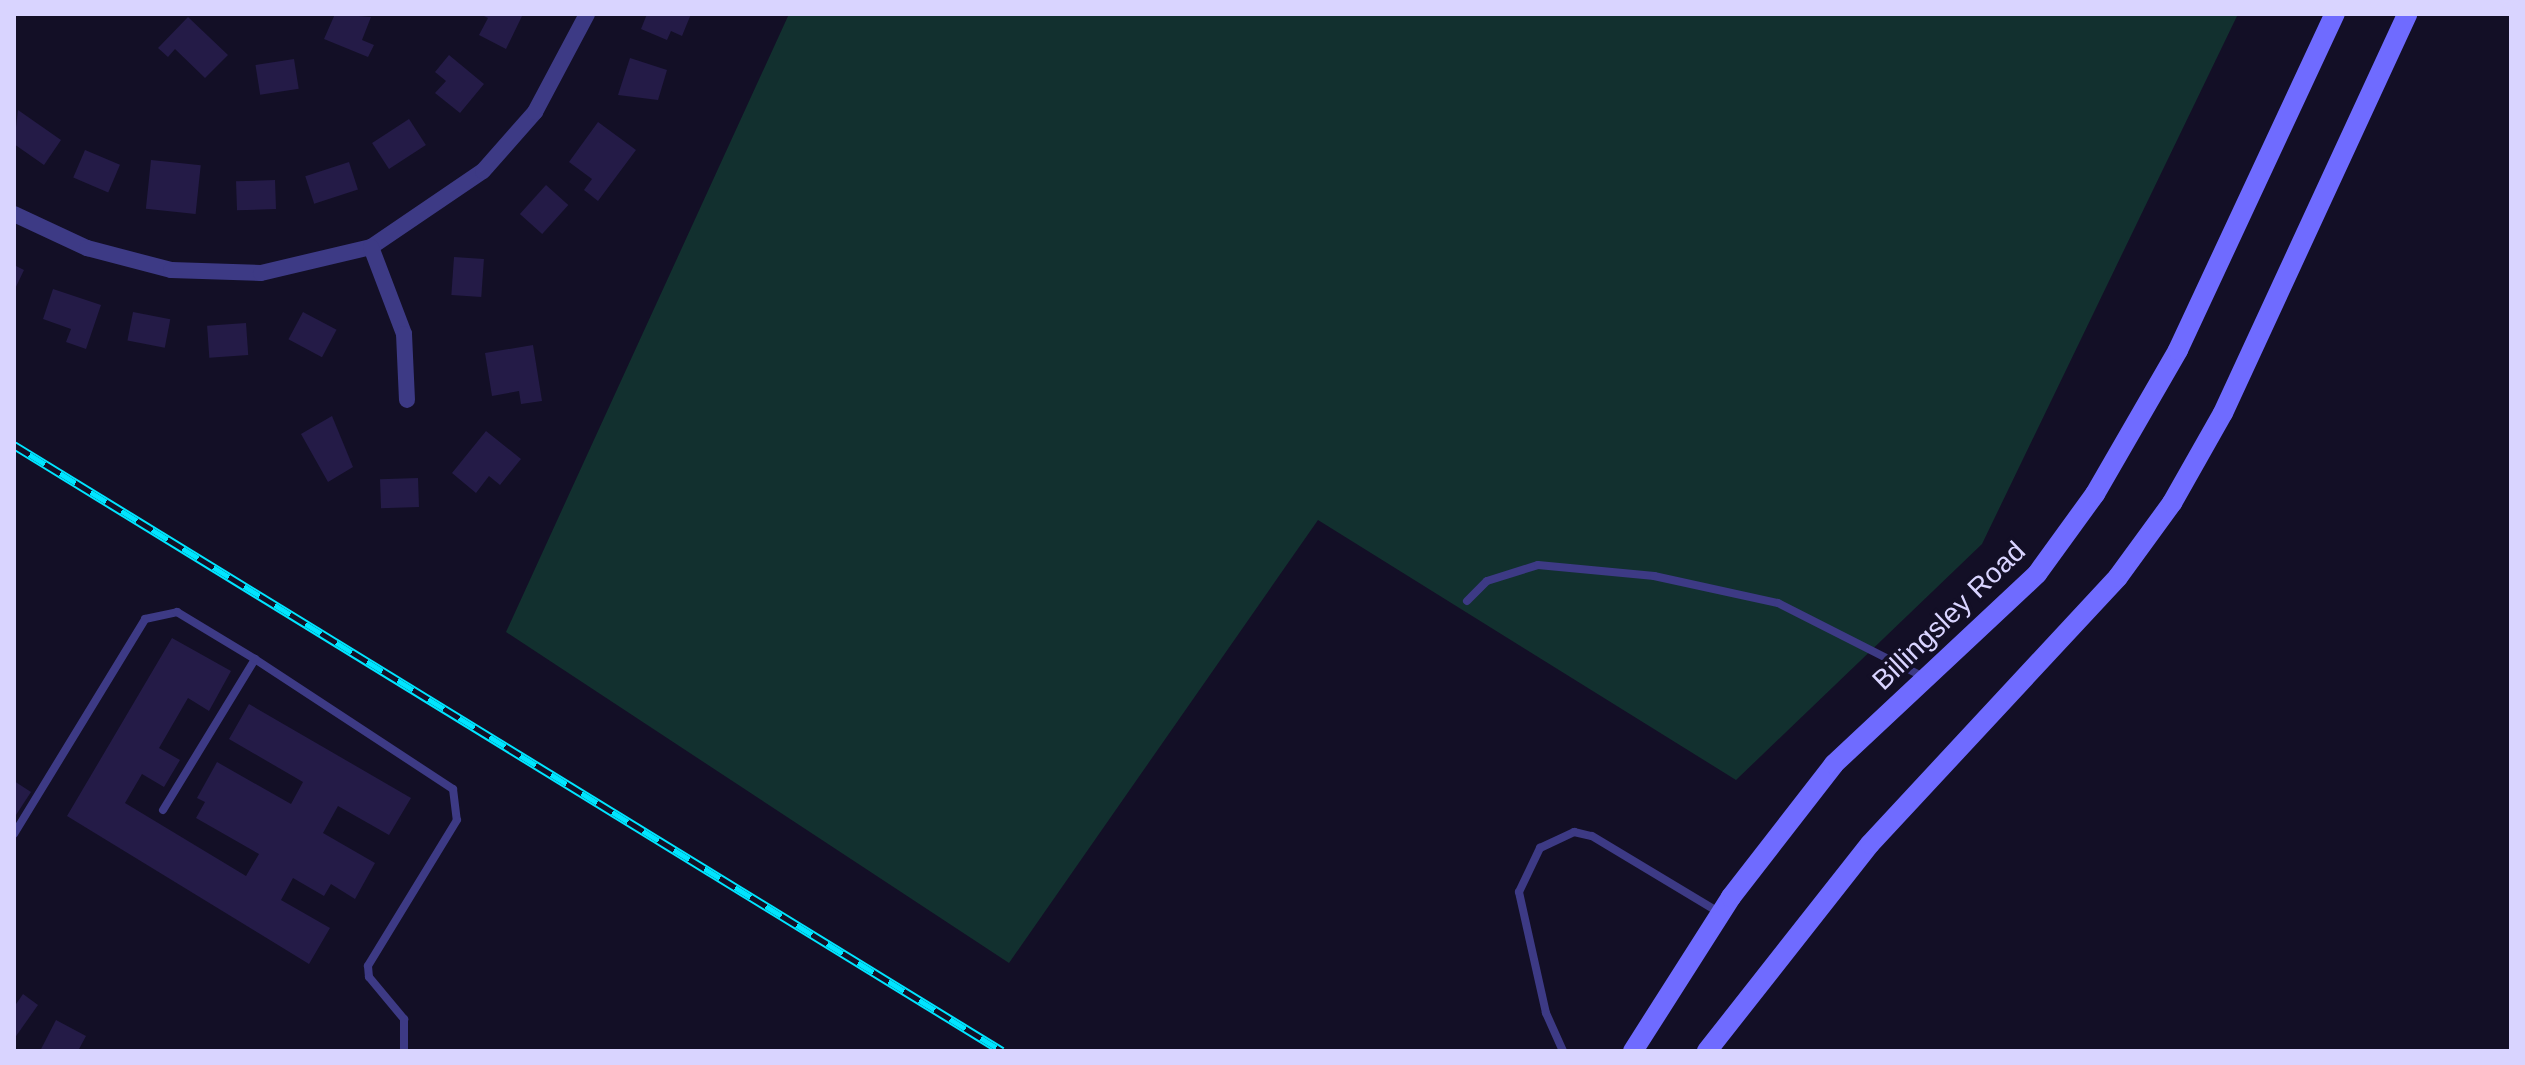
<!DOCTYPE html>
<style>
body{margin:0}
#map{position:relative;width:2525px;height:1065px;overflow:hidden;background:#130f26;font-family:Helvetica,sans-serif}
div>[style]{position:absolute}
[style*='--x']{left:calc(var(--x)*1px);top:calc(var(--y)*1px);width:calc(var(--w)*1px);rotate:calc(var(--a)*1deg)}
.green>*{inset:0;background:#12302f}
.building>*{inset:0;background:#241b47;transform-origin:0 0}
.service>*{height:8px;margin:-4px;padding:0 4px;transform-origin:4px;border-radius:4px;background:#3d3a85}
.minor>*{height:16px;margin:-8px;padding:0 8px;transform-origin:8px;border-radius:8px;background:#3d3a85}
.secondary>*{height:20px;margin:-10px;padding:0 10px;transform-origin:10px;border-radius:10px;background:#6f6bff}
.rail>*{height:9px;margin-top:-4.5px;transform-origin:0;background:repeating-linear-gradient(90deg,#130f26 0 18px,#00e5ff 0 36px);box-sizing:border-box;border-block:2px solid #00e5ff}
span{translate:-50% -50%;white-space:nowrap;text-align:center;line-height:1.15;-webkit-text-stroke:7px #130f26;paint-order:stroke}
.street-label{font-size:28px;color:#d9d4ff}
.frame{position:absolute;inset:0;border:16px solid #d9d4ff;pointer-events:none}
</style>
<div id="map">
<div class="green">
<i style="clip-path:polygon(789px 14px,2238px 14px,1982px 544px,1736px 780px,1318px 520px,1009px 963px,506px 632px)"></i>
</div>
<div class="building">
<i style="clip-path:polygon(335px 14px,371px 17px,362px 40px,374px 45px,368px 57px,324px 39px)"></i>
<i style="clip-path:polygon(480px 14px,523px 14px,506px 49px,479px 35px,488px 18px)"></i>
<i style="clip-path:polygon(647px 14px,691px 14px,682px 36px,671px 31px,667px 40px,641px 29px)"></i>
<i style="clip-path:polygon(188px 17px,228px 55px,205px 78px,175px 49px,168px 57px,158px 48px)"></i>
<i style="clip-path:polygon(449px 55px,484px 84px,460px 113px,435px 93px,446px 81px,435px 72px)"></i>
<i style="clip-path:polygon(630px 58px,667px 70px,658px 100px,618px 95px)"></i>
<i style="left:294px;top:59px;width:30px;height:39px;rotate:81deg"></i>
<i style="clip-path:polygon(18px 110px,61px 140px,44px 165px,14px 144px)"></i>
<i style="left:409px;top:119px;width:31px;height:44px;rotate:57deg"></i>
<i style="clip-path:polygon(598px 122px,636px 150px,598px 201px,584px 190px,592px 179px,569px 162px)"></i>
<i style="left:85px;top:150px;width:38px;height:30px;rotate:23deg"></i>
<i style="left:151px;top:160px;width:50px;height:49px;rotate:6deg"></i>
<i style="left:349px;top:162px;width:29px;height:46px;rotate:72deg"></i>
<i style="left:275px;top:180px;width:29px;height:39px;rotate:88deg"></i>
<i style="left:546px;top:185px;width:30px;height:39px;rotate:42deg"></i>
<i style="left:454px;top:257px;width:30px;height:38px;rotate:4deg"></i>
<i style="clip-path:polygon(14px 265px,24px 270px,14px 291px)"></i>
<i style="clip-path:polygon(53px 289px,101px 305px,86px 349px,66px 342px,71px 329px,43px 319px)"></i>
<i style="left:133px;top:312px;width:38px;height:29px;rotate:11deg"></i>
<i style="left:303px;top:312px;width:38px;height:31px;rotate:28deg"></i>
<i style="left:246px;top:323px;width:32px;height:39px;rotate:86deg"></i>
<i style="clip-path:polygon(533px 345px,542px 401px,521px 404px,519px 391px,492px 396px,485px 353px)"></i>
<i style="clip-path:polygon(332px 416px,353px 467px,328px 482px,301px 434px)"></i>
<i style="clip-path:polygon(486px 431px,521px 459px,500px 485px,489px 476px,476px 493px,452px 473px)"></i>
<i style="left:418px;top:478px;width:29px;height:38px;rotate:88deg"></i>
<i style="clip-path:polygon(172px 638px,231px 671px,209px 711px,188px 698px,159px 748px,180px 760px,164px 787px,142px 774px,125px 803px,246px 876px,259px 854px,196px 818px,205px 802px,197px 798px,217px 762px,291px 804px,303px 782px,229px 739px,249px 704px,411px 798px,389px 835px,338px 806px,323px 833px,375px 863px,355px 899px,331px 884px,324px 896px,293px 878px,281px 900px,330px 928px,309px 964px,67px 816px)"></i>
<i style="clip-path:polygon(14px 781px,31px 792px,14px 818px)"></i>
<i style="clip-path:polygon(23px 994px,38px 1005px,14px 1039px,14px 1007px)"></i>
<i style="clip-path:polygon(56px 1020px,86px 1036px,78px 1051px,40px 1051px)"></i>
</div>
<div class="service">
<i style="--x:1467;--y:601;--w:28;--a:-45"></i>
<i style="--x:1487;--y:581;--w:53;--a:-17.4"></i>
<i style="--x:1538;--y:565;--w:117;--a:5.4"></i>
<i style="--x:1654;--y:576;--w:127;--a:12.3"></i>
<i style="--x:1778;--y:603;--w:164;--a:26.9"></i>
<i style="--x:163;--y:810;--w:177;--a:-58.6"></i>
<i style="--x:255;--y:659;--w:237;--a:33.3"></i>
<i style="--x:453;--y:789;--w:31;--a:83"></i>
<i style="--x:457;--y:820;--w:171;--a:121.4"></i>
<i style="--x:368;--y:966;--w:11;--a:85"></i>
<i style="--x:369;--y:977;--w:55;--a:50.2"></i>
<i style="--x:404;--y:1019;--w:32;--a:90"></i>
<i style="--x:14;--y:834;--w:252;--a:-58.6"></i>
<i style="--x:145;--y:619;--w:33;--a:-12"></i>
<i style="--x:177;--y:612;--w:91;--a:31.1"></i>
<i style="--x:1563;--y:1051;--w:42;--a:-114.1"></i>
<i style="--x:1546;--y:1013;--w:124;--a:-102.6"></i>
<i style="--x:1519;--y:892;--w:49;--a:-64.5"></i>
<i style="--x:1540;--y:848;--w:38;--a:-25"></i>
<i style="--x:1574;--y:832;--w:18;--a:13"></i>
<i style="--x:1592;--y:836;--w:149;--a:31"></i>
</div>
<div class="minor">
<i style="--x:14;--y:214;--w:81;--a:25"></i>
<i style="--x:87;--y:248;--w:87;--a:14.7"></i>
<i style="--x:171;--y:270;--w:90;--a:1.9"></i>
<i style="--x:261;--y:273;--w:113;--a:-13.3"></i>
<i style="--x:371;--y:247;--w:135;--a:-34.2"></i>
<i style="--x:483;--y:171;--w:79;--a:-48.6"></i>
<i style="--x:535;--y:112;--w:111;--a:-62"></i>
<i style="--x:371;--y:247;--w:93;--a:69.2"></i>
<i style="--x:404;--y:334;--w:66;--a:87.4"></i>
</div>
<div class="secondary">
<i style="--x:1633;--y:1051;--w:183;--a:-57.5"></i>
<i style="--x:1731;--y:897;--w:168;--a:-52.2"></i>
<i style="--x:1834;--y:764;--w:278;--a:-43.1"></i>
<i style="--x:2037;--y:574;--w:99;--a:-54.1"></i>
<i style="--x:2095;--y:494;--w:166;--a:-60"></i>
<i style="--x:2178;--y:350;--w:371;--a:-65"></i>
<i style="--x:1707;--y:1051;--w:263;--a:-51.8"></i>
<i style="--x:1870;--y:844;--w:364;--a:-47.1"></i>
<i style="--x:2118;--y:577;--w:92;--a:-53.9"></i>
<i style="--x:2172;--y:503;--w:103;--a:-60.5"></i>
<i style="--x:2223;--y:413;--w:439;--a:-65.2"></i>
</div>
<div class="rail">
<i style="--x:14;--y:445;--w:1159;--a:31.52"></i>
</div>
<div class="street-label">
<span style="left:1949px;top:616px;rotate:-44deg">Billingsley Road</span>
</div>
<div class="frame"></div>
</div>
